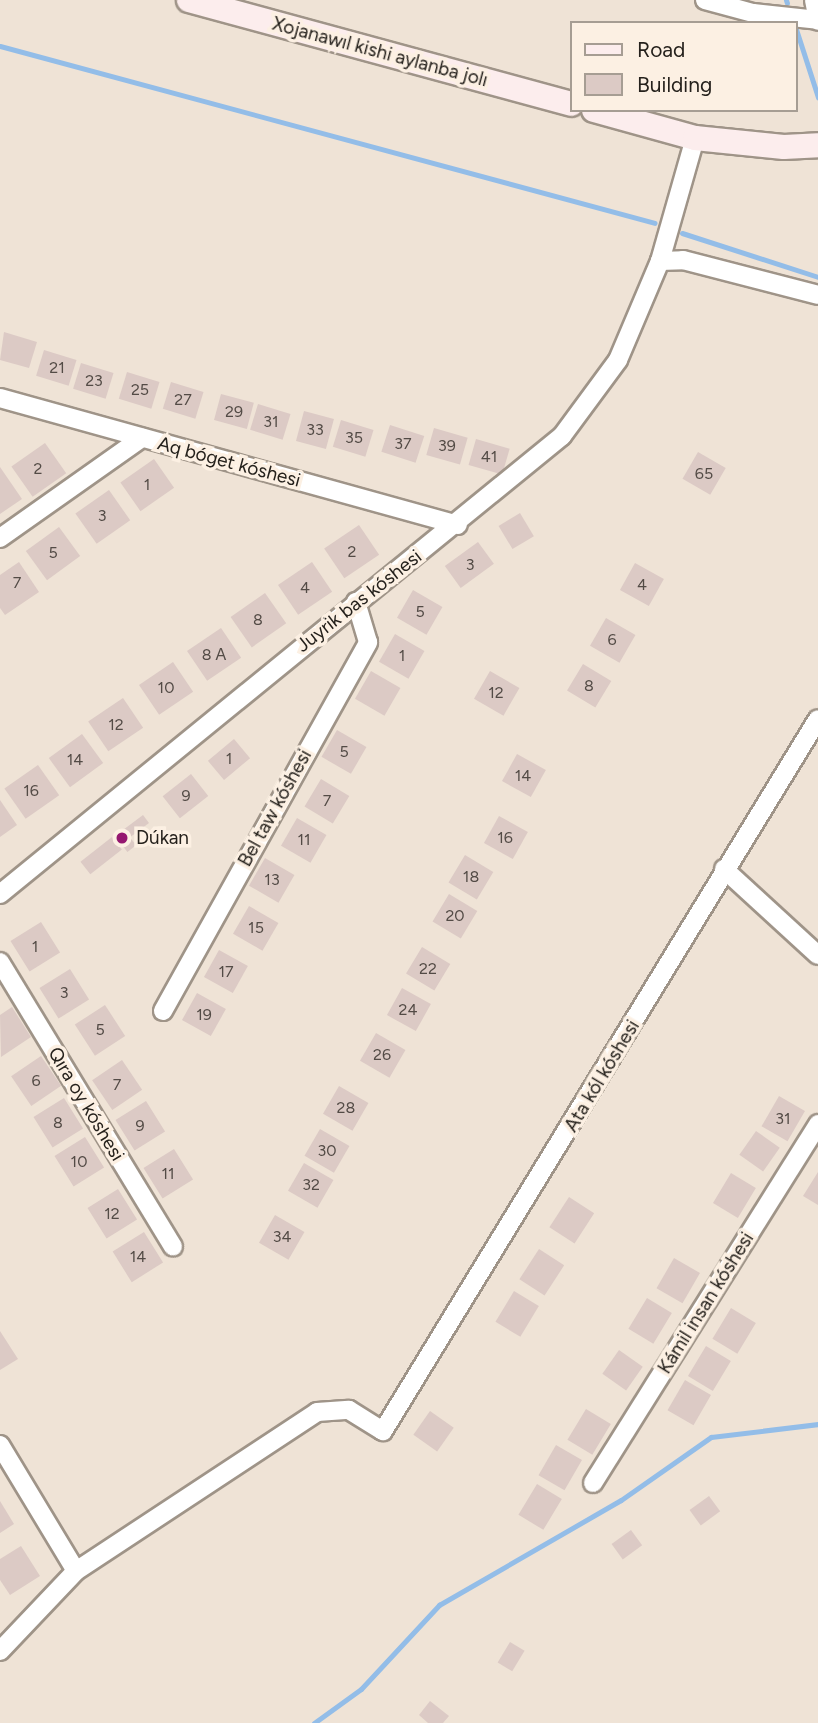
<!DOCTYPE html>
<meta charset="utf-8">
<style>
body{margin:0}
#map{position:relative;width:818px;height:1723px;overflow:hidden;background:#efe3d6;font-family:Figtree,sans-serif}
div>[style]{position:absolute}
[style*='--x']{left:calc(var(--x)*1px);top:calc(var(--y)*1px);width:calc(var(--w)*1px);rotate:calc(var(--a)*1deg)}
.stream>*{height:5px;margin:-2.5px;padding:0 2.5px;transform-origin:2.5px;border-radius:2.5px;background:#93bde8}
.building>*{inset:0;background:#dccac5;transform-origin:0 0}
.roads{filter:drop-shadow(2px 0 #9f9488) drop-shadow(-2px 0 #9f9488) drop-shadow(0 2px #9f9488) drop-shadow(0 -2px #9f9488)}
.minor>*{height:18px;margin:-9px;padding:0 9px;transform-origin:9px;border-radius:9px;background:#fff}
.secondary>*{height:24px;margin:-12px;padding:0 12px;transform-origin:12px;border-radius:12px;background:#fceded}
.dots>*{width:19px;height:19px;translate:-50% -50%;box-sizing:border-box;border:4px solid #fcf0e3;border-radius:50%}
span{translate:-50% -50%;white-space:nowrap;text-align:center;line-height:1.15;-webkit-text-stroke:7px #fcf0e3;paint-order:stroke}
.number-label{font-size:16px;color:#534b46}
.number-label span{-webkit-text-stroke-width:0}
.street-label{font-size:19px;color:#25211c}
.poi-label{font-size:19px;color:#25211c}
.left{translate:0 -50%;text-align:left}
.legend{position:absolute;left:570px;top:21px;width:228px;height:91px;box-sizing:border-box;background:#fcf0e3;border:2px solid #a69d93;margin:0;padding:9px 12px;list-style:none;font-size:21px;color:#25211c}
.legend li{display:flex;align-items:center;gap:14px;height:35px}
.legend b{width:35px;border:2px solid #a69d93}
</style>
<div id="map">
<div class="stream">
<i style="--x:786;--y:0;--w:3;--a:72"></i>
<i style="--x:795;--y:26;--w:75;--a:72.1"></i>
<i style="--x:0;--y:46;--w:678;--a:15.12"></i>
<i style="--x:682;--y:233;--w:143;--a:17.9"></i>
<i style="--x:314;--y:1723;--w:58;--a:-35.9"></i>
<i style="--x:361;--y:1689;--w:115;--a:-47.1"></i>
<i style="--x:439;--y:1605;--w:210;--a:-30"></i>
<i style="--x:621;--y:1500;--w:110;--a:-35"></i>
<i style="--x:711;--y:1437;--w:108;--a:-6.9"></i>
</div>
<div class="building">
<i style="clip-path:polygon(4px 332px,37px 342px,29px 368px,0 360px)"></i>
<i style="left:44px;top:350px;width:34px;height:27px;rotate:17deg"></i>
<i style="left:81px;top:363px;width:34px;height:27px;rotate:17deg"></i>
<i style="left:127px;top:372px;width:34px;height:28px;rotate:17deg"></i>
<i style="left:171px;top:382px;width:34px;height:28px;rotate:17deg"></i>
<i style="left:221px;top:394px;width:34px;height:27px;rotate:15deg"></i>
<i style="left:258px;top:404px;width:34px;height:27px;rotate:17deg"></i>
<i style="left:304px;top:411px;width:31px;height:31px;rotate:15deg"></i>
<i style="left:341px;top:420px;width:34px;height:28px;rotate:17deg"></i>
<i style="left:390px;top:425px;width:36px;height:28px;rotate:18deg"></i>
<i style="left:434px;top:428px;width:35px;height:28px;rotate:16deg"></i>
<i style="left:476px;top:439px;width:35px;height:27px;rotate:16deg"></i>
<i style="left:45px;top:443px;width:37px;height:41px;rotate:55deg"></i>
<i style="left:698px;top:452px;width:32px;height:31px;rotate:30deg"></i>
<i style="left:154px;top:459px;width:35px;height:41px;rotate:55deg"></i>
<i style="clip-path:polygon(0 467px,22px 499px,0 514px)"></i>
<i style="left:109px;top:490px;width:37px;height:41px;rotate:55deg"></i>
<i style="left:520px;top:513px;width:27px;height:25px;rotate:59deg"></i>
<i style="left:359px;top:525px;width:36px;height:42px;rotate:56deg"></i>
<i style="left:59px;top:527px;width:36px;height:41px;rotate:54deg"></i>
<i style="left:478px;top:542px;width:27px;height:41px;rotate:54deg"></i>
<i style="clip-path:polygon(19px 562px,39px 592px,5px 615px,0 608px,0 575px)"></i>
<i style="left:312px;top:562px;width:36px;height:41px;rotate:56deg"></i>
<i style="left:635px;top:563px;width:33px;height:31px;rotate:29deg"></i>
<i style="left:413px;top:590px;width:34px;height:32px;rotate:30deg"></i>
<i style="left:265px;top:593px;width:37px;height:42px;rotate:55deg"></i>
<i style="left:606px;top:618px;width:34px;height:32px;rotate:30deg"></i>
<i style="left:221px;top:628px;width:36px;height:41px;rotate:56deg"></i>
<i style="left:395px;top:634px;width:34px;height:32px;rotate:30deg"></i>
<i style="left:173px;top:662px;width:36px;height:41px;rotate:56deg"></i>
<i style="left:583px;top:664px;width:33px;height:31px;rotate:31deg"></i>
<i style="left:371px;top:671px;width:34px;height:32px;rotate:30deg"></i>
<i style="left:490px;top:671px;width:34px;height:32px;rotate:30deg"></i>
<i style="left:123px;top:698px;width:36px;height:42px;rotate:56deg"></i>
<i style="left:337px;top:730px;width:34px;height:31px;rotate:30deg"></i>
<i style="left:82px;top:734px;width:36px;height:41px;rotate:54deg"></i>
<i style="left:234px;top:739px;width:25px;height:34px;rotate:50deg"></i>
<i style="left:517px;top:754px;width:33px;height:31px;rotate:29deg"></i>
<i style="left:38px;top:765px;width:37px;height:41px;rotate:55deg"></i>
<i style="left:191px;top:774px;width:28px;height:36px;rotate:52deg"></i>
<i style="left:321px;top:779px;width:33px;height:32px;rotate:31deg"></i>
<i style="clip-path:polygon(0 800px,17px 825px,0 837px)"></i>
<i style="left:143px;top:815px;width:10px;height:23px;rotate:53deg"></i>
<i style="left:499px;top:816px;width:33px;height:31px;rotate:29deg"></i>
<i style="left:297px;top:818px;width:34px;height:32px;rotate:30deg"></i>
<i style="left:125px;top:831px;width:18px;height:11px;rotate:52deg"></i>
<i style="left:112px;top:837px;width:16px;height:40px;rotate:52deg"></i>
<i style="left:465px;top:855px;width:33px;height:32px;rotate:31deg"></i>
<i style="left:265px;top:858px;width:34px;height:32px;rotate:30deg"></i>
<i style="left:449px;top:894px;width:33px;height:32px;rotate:31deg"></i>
<i style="left:249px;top:906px;width:34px;height:32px;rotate:30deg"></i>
<i style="left:41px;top:922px;width:36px;height:36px;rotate:58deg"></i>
<i style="left:422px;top:947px;width:33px;height:31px;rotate:31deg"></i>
<i style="left:219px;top:950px;width:33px;height:31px;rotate:29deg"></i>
<i style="left:70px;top:969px;width:36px;height:36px;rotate:58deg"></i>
<i style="left:402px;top:988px;width:33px;height:31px;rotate:29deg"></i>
<i style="left:197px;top:993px;width:33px;height:31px;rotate:29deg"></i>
<i style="left:105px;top:1005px;width:37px;height:36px;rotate:57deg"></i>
<i style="clip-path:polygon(12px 1007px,31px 1037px,1px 1057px,0 1015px)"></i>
<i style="left:376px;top:1033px;width:34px;height:32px;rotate:30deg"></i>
<i style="left:41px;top:1056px;width:36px;height:36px;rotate:56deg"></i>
<i style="left:122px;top:1060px;width:36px;height:36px;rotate:56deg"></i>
<i style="left:339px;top:1086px;width:34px;height:32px;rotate:30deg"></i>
<i style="left:779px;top:1096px;width:30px;height:35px;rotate:30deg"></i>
<i style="left:64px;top:1098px;width:36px;height:36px;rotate:58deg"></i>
<i style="left:146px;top:1101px;width:36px;height:36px;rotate:58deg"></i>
<i style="left:320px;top:1129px;width:34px;height:31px;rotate:30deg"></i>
<i style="left:756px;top:1131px;width:29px;height:29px;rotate:35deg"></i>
<i style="left:85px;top:1137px;width:36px;height:36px;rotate:58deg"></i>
<i style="left:174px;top:1149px;width:36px;height:36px;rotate:58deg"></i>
<i style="left:304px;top:1163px;width:34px;height:32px;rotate:30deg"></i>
<i style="clip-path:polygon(818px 1172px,818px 1205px,803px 1196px)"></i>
<i style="left:731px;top:1173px;width:29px;height:35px;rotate:31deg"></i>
<i style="left:118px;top:1189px;width:36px;height:36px;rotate:58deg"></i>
<i style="left:569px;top:1197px;width:30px;height:36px;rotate:33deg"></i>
<i style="left:275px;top:1215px;width:34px;height:32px;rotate:30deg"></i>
<i style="left:144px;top:1232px;width:36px;height:37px;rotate:58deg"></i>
<i style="left:539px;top:1249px;width:30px;height:36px;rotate:33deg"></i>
<i style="left:674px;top:1258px;width:30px;height:35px;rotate:30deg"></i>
<i style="left:514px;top:1291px;width:29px;height:36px;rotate:31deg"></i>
<i style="left:647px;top:1298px;width:29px;height:36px;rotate:31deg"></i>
<i style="left:731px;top:1308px;width:29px;height:36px;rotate:31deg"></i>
<i style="clip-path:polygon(0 1331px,18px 1359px,0 1370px)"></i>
<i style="left:706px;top:1346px;width:29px;height:35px;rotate:31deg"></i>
<i style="left:619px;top:1350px;width:29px;height:29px;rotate:35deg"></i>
<i style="left:685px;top:1380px;width:30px;height:35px;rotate:30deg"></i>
<i style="left:586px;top:1409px;width:29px;height:36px;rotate:31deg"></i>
<i style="left:430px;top:1411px;width:29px;height:29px;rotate:35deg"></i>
<i style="left:556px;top:1445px;width:30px;height:35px;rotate:30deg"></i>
<i style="left:537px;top:1484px;width:29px;height:36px;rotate:31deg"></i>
<i style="left:709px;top:1496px;width:19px;height:24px;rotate:54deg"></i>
<i style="clip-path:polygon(0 1501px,14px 1524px,0 1533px)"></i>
<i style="left:631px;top:1530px;width:19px;height:24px;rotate:54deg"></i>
<i style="clip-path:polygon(21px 1546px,40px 1576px,10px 1595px,0 1580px,0 1559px)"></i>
<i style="left:510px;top:1642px;width:17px;height:24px;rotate:31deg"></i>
<i style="clip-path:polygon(430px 1701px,449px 1716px,443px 1723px,428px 1723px,419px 1715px)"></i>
</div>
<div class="roads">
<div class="minor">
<i style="--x:705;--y:0;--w:50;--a:15.2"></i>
<i style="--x:753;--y:13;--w:65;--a:6.1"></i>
<i style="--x:814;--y:0;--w:21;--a:79"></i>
<i style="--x:660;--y:261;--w:23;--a:-2"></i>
<i style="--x:683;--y:260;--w:139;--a:14.5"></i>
<i style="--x:0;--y:398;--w:475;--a:15.5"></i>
<i style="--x:0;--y:538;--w:174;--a:-35.2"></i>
<i style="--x:724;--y:869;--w:127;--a:42.5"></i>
<i style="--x:0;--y:894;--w:725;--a:-39.18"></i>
<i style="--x:562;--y:436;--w:94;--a:-53.6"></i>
<i style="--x:618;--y:360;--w:108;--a:-67"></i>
<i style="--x:660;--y:261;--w:128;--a:-74.1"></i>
<i style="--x:0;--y:962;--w:333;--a:58.7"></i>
<i style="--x:163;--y:1011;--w:422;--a:-60.9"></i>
<i style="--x:368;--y:642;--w:42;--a:-106.7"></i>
<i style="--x:0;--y:1445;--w:147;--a:58.9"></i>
<i style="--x:593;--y:1483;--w:424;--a:-57.9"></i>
<i style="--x:0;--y:1651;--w:110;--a:-46.5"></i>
<i style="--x:76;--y:1571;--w:289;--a:-33.4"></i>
<i style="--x:317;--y:1412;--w:32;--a:-4"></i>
<i style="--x:349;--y:1410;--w:40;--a:32"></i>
<i style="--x:383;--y:1431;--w:834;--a:-58.58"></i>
</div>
<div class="secondary">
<i style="--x:189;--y:0;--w:396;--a:15.2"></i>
<i style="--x:594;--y:110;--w:105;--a:15.5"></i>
<i style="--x:695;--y:138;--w:89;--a:5.8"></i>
<i style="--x:784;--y:147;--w:34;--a:-3"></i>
</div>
</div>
<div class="dots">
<i style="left:122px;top:838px;background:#951770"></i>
</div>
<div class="number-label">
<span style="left:57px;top:368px">21</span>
<span style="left:94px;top:381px">23</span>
<span style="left:140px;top:390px">25</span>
<span style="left:183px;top:400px">27</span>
<span style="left:234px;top:412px">29</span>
<span style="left:271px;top:422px">31</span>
<span style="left:315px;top:430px">33</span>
<span style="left:354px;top:438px">35</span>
<span style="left:403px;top:444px">37</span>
<span style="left:447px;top:446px">39</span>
<span style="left:489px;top:457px">41</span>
<span style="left:38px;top:469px">2</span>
<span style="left:704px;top:474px">65</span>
<span style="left:147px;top:485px">1</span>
<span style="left:102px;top:516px">3</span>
<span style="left:352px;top:552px">2</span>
<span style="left:53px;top:553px">5</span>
<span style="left:470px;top:565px">3</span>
<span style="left:17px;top:583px">7</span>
<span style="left:642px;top:585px">4</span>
<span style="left:305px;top:588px">4</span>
<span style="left:420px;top:612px">5</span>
<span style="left:258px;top:620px">8</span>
<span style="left:612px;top:640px">6</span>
<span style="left:214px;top:655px">8 А</span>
<span style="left:402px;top:656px">1</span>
<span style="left:589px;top:686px">8</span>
<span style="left:166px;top:688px">10</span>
<span style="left:496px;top:693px">12</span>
<span style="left:116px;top:725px">12</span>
<span style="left:344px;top:752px">5</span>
<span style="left:229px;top:759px">1</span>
<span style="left:75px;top:760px">14</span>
<span style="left:523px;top:776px">14</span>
<span style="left:31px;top:791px">16</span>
<span style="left:186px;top:796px">9</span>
<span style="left:327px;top:801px">7</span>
<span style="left:505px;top:838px">16</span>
<span style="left:304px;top:840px">11</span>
<span style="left:471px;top:877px">18</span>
<span style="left:272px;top:880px">13</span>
<span style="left:455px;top:916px">20</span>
<span style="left:256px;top:928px">15</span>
<span style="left:35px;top:947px">1</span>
<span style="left:428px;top:969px">22</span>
<span style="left:226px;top:972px">17</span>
<span style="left:64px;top:993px">3</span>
<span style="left:408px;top:1010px">24</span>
<span style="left:204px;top:1015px">19</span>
<span style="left:100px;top:1030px">5</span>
<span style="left:382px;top:1055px">26</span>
<span style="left:36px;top:1081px">6</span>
<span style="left:117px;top:1085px">7</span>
<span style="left:346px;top:1108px">28</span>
<span style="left:783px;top:1119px">31</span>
<span style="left:58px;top:1123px">8</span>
<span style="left:140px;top:1126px">9</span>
<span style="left:327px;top:1151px">30</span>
<span style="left:79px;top:1162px">10</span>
<span style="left:168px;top:1174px">11</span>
<span style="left:311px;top:1185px">32</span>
<span style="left:112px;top:1214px">12</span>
<span style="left:282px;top:1237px">34</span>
<span style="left:138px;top:1257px">14</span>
</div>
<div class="street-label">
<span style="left:380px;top:52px;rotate:15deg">Xojanawıl kishi aylanba jolı</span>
<span style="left:229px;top:462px;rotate:15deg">Aq bóget kóshesi</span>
<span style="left:359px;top:601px;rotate:-38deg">Juyrik bas kóshesi</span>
<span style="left:275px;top:808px;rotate:-61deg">Bel taw kóshesi</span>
<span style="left:602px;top:1076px;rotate:-59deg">Ata kól kóshesi</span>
<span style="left:86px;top:1104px;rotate:59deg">Qıra oy kóshesi</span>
<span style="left:706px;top:1303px;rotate:-58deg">Kámil insan kóshesi</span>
</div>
<div class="poi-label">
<span class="left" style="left:136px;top:838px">Dúkan</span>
</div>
<ul class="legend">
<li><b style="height:9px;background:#fceded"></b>Road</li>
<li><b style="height:19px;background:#dccac5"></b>Building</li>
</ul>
</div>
